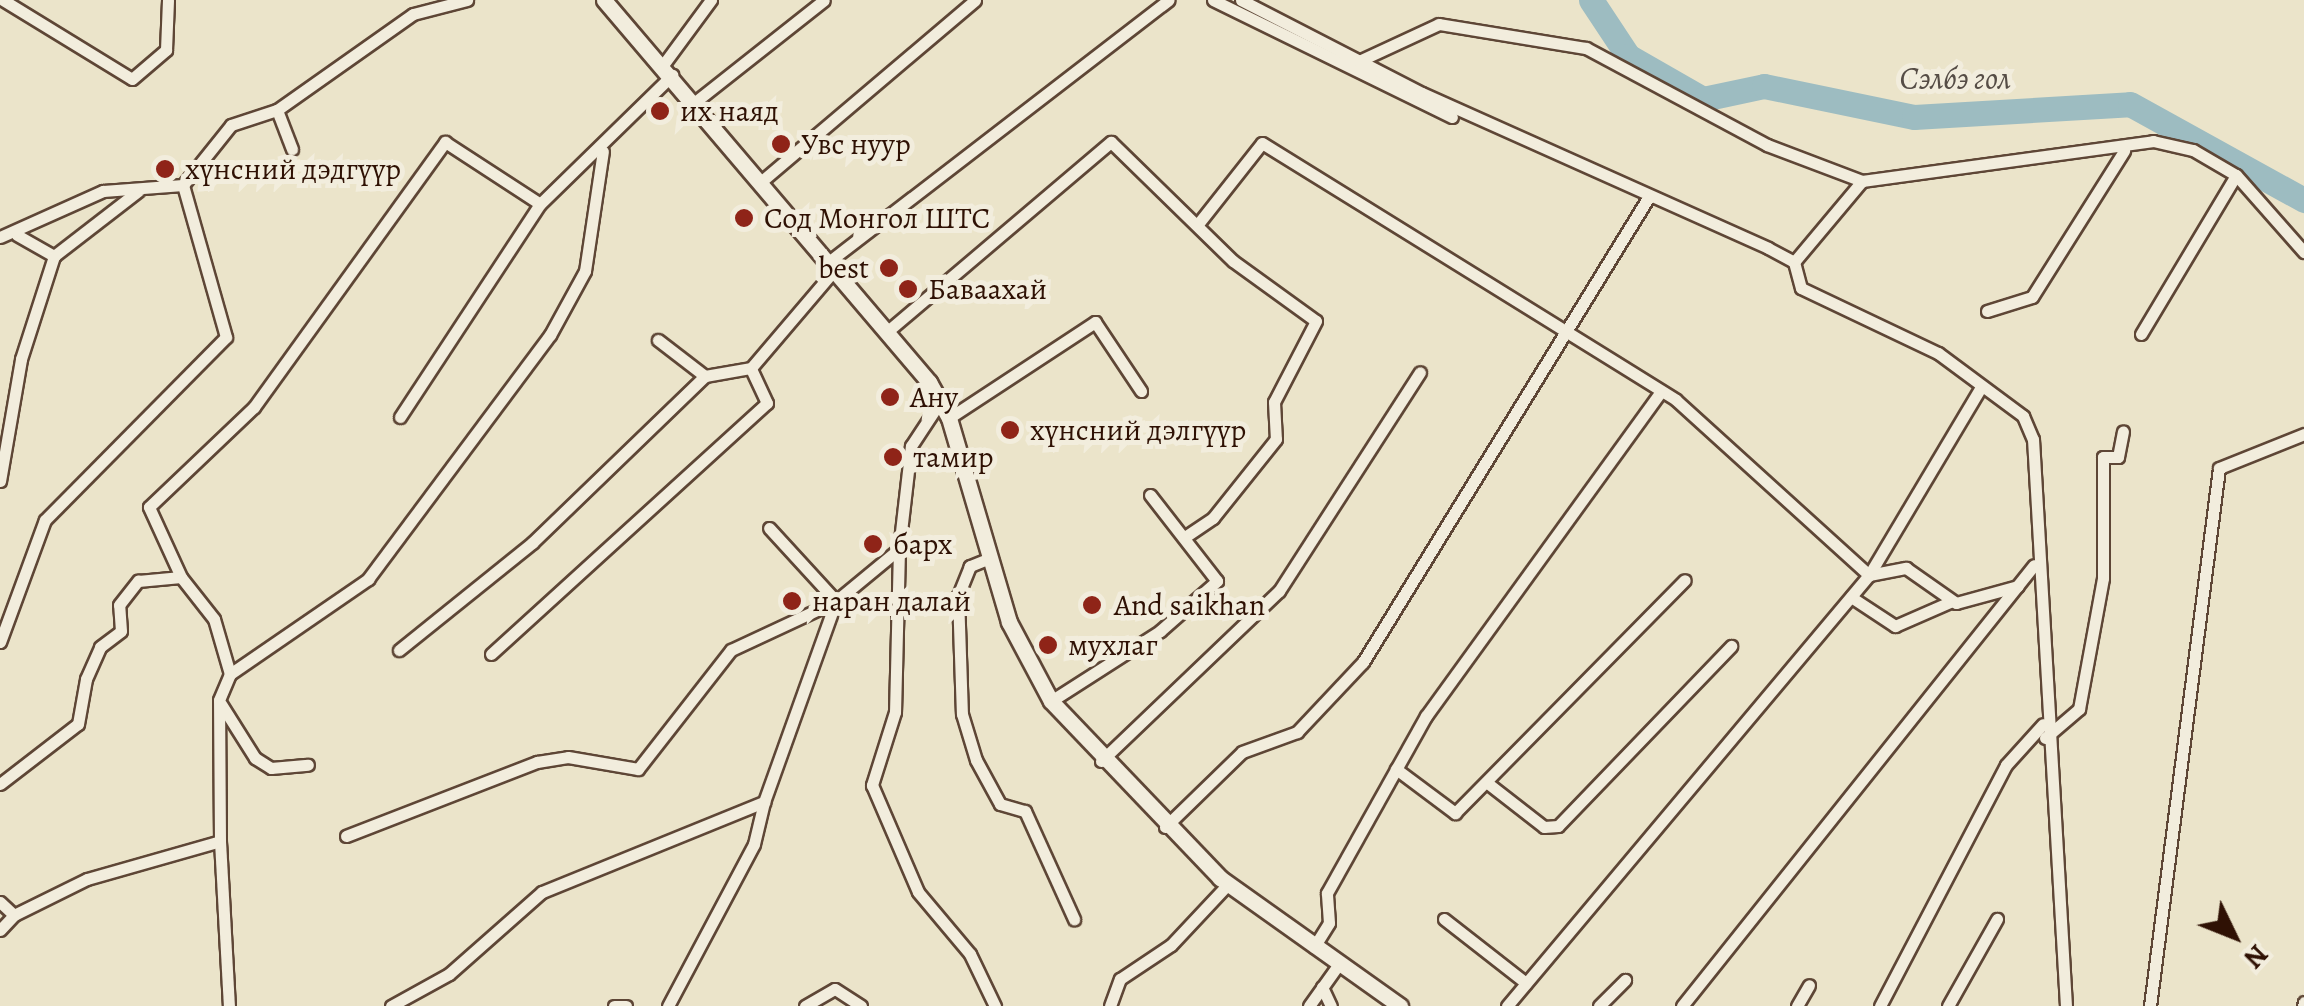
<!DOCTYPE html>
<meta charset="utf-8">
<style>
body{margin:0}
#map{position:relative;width:2304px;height:1006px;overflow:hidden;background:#ebe4ca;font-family:Alegreya,serif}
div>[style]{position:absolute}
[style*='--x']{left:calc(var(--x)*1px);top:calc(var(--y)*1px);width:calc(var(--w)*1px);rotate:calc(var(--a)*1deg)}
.stream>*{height:4px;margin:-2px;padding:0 2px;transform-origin:2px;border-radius:2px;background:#9dbcc1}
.river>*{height:25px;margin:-12.5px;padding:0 12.5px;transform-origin:12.5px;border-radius:12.5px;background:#9dbcc1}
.roads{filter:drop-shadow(2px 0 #5e4636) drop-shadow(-2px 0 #5e4636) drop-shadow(0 2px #5e4636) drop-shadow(0 -2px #5e4636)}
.street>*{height:11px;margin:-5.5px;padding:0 5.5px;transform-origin:5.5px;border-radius:5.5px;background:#f2eddd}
.secondary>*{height:15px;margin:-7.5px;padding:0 7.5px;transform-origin:7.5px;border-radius:7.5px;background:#f2eddd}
.dots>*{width:28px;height:28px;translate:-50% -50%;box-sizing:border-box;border:5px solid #f2eddd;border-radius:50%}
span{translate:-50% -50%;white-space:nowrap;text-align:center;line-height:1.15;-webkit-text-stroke:10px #f2eddd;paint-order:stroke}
.poi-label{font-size:30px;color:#2f1104}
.left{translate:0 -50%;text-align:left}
.right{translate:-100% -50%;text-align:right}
.water-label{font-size:32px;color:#564d46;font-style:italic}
.north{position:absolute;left:2184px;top:886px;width:100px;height:100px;-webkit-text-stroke:8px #f2eddd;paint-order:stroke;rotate:133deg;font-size:28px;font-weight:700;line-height:40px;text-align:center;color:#2f1104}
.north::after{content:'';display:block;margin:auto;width:35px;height:45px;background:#2f1104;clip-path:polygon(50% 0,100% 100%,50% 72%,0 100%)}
</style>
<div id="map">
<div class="stream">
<i style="--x:2282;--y:191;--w:29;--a:41"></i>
</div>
<div class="river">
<i style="--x:1591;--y:0;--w:67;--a:56.5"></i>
<i style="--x:1628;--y:56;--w:86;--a:29.8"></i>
<i style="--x:1703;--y:99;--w:62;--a:-12"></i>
<i style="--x:1764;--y:86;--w:153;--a:11.7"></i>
<i style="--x:1914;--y:117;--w:216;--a:-3.4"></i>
<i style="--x:2130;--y:104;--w:199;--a:28.9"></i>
</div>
<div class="roads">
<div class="street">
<i style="--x:3;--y:0;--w:151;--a:31.5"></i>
<i style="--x:132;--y:79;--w:45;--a:-40.5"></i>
<i style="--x:166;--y:50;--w:50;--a:-87.7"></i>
<i style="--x:1213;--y:0;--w:266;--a:26.1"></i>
<i style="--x:1241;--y:0;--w:203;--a:27.2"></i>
<i style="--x:1422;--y:93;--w:379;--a:24.1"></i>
<i style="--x:1768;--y:248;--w:30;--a:28"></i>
<i style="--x:1794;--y:262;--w:27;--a:75"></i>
<i style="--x:1801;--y:288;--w:152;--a:25.4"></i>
<i style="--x:1938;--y:353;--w:106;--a:36.5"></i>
<i style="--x:2023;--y:416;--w:25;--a:67"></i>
<i style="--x:2033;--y:439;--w:568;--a:86.67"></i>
<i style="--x:1359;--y:61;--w:88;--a:-24.8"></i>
<i style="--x:1439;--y:24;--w:149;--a:9.3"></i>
<i style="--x:1586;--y:48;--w:205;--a:28.2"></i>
<i style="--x:1767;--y:145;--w:102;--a:20.8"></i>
<i style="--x:1862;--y:181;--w:106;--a:130"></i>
<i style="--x:663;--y:65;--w:81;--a:-53.6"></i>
<i style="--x:695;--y:102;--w:164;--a:-38.3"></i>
<i style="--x:277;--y:110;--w:42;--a:69"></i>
<i style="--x:763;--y:180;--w:278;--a:-40.3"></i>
<i style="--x:1862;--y:181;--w:294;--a:-7.8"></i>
<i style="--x:2153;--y:141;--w:41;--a:12.7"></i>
<i style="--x:2193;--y:150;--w:50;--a:30.2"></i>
<i style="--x:1198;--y:224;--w:103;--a:-51.7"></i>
<i style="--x:1262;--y:143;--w:487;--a:31.8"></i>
<i style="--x:1676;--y:400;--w:261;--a:42.2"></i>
<i style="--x:1869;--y:575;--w:38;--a:-11"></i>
<i style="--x:1906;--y:568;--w:61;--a:35"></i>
<i style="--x:1956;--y:603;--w:64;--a:-15.3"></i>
<i style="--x:17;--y:235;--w:43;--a:29.6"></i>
<i style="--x:0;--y:237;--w:113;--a:-24.1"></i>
<i style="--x:103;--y:191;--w:80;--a:-4.3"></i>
<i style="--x:183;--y:185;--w:77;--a:-51.3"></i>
<i style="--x:231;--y:125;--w:48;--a:-18.1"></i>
<i style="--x:277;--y:110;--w:166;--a:-35.2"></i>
<i style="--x:413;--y:14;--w:56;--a:-14.5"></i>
<i style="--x:831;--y:260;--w:426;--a:-37.6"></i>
<i style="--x:1987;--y:311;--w:47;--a:-17.3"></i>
<i style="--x:2032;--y:297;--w:173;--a:-57.8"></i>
<i style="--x:889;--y:330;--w:291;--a:-40.3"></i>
<i style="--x:1111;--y:142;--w:170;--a:44.3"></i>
<i style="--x:1233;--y:261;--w:102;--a:35.9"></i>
<i style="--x:1316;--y:321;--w:91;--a:117.4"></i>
<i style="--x:1274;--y:402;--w:37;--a:87"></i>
<i style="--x:1276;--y:439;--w:101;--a:128.6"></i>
<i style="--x:1213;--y:518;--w:32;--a:146"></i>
<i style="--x:2141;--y:334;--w:185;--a:-59.1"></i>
<i style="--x:2236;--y:175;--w:103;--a:48.6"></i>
<i style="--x:658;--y:340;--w:59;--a:37.5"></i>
<i style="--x:400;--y:417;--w:255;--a:-56.7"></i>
<i style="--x:949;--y:418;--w:175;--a:-33.3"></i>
<i style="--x:1095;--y:322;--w:83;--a:56.3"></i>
<i style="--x:0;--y:481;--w:124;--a:-80.2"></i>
<i style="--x:21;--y:359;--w:108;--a:-72.2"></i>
<i style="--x:54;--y:256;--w:106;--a:-37.7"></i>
<i style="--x:899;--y:549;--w:163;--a:91.4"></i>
<i style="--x:895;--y:712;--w:77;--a:107.5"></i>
<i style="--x:872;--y:785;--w:116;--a:66.7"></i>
<i style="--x:918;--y:892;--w:81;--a:50"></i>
<i style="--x:970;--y:954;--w:58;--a:64.3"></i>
<i style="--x:990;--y:558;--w:22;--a:158"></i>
<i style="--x:970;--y:566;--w:31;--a:112"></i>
<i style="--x:958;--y:595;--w:119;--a:88.1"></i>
<i style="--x:962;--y:714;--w:48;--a:73.1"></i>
<i style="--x:976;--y:760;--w:50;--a:61.4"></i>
<i style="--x:1000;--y:804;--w:26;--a:16"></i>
<i style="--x:1025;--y:811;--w:119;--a:65.6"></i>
<i style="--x:1851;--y:597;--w:53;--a:33.4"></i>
<i style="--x:1895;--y:626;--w:60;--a:-23.6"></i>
<i style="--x:0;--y:642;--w:130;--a:-69.8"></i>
<i style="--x:45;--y:520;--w:257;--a:-45.3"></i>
<i style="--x:226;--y:337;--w:158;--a:-105.8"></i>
<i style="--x:399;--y:650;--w:171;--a:-38.8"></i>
<i style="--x:532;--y:543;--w:240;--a:-44"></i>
<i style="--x:705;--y:376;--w:47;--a:-9.9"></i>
<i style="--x:751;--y:368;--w:131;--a:-49.6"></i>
<i style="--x:491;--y:654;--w:373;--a:-42.3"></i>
<i style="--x:767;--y:403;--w:38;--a:-115"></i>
<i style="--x:230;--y:674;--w:57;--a:-106.2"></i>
<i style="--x:214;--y:619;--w:53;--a:-128.2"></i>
<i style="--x:181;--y:577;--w:77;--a:-114.6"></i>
<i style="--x:149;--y:507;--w:145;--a:-43.6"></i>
<i style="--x:254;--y:407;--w:327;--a:-54.2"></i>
<i style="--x:445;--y:142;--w:113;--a:33.1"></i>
<i style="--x:540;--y:204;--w:185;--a:-44.3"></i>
<i style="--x:1051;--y:701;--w:130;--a:-32.7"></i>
<i style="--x:1160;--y:631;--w:76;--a:-41.3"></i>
<i style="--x:1217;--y:581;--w:109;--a:-127.9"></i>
<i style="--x:221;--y:704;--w:64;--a:57.8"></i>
<i style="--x:255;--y:758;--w:19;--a:32"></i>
<i style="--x:271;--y:768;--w:37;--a:-5"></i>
<i style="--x:2045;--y:738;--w:45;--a:-40.5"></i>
<i style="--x:2079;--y:709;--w:133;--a:-79.6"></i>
<i style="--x:2103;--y:578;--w:121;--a:-90"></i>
<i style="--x:2103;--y:457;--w:15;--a:0"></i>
<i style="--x:2118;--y:457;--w:26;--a:-79"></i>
<i style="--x:1101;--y:761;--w:246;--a:-43.7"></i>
<i style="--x:1279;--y:591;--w:260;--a:-57.2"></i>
<i style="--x:1396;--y:769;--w:74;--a:36.7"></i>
<i style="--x:1455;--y:813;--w:327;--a:-45.4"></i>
<i style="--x:0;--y:784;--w:98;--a:-37.6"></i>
<i style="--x:78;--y:724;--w:46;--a:-79.9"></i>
<i style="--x:86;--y:679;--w:35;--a:-66"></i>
<i style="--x:100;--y:647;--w:26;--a:-37"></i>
<i style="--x:121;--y:631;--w:26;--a:-94"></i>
<i style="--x:119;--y:605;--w:31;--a:-52"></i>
<i style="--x:138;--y:581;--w:43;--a:-5.3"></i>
<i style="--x:1490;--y:785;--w:68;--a:37.9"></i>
<i style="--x:1544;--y:827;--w:14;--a:-4"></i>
<i style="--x:1558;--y:826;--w:250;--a:-46.1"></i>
<i style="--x:1165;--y:827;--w:107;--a:-44.2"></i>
<i style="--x:1242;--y:752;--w:59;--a:-20"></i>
<i style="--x:1297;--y:732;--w:96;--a:-46.7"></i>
<i style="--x:1363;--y:662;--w:545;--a:-58.44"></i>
<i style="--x:346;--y:836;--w:205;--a:-21.2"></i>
<i style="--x:537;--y:762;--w:31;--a:-9"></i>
<i style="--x:568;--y:757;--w:71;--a:9.7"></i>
<i style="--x:638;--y:769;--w:151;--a:-52"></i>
<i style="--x:731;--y:650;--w:116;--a:-25"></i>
<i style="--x:836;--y:601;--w:99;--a:-132.5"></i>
<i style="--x:220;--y:841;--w:165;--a:86.9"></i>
<i style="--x:0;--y:902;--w:19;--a:43"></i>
<i style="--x:14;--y:915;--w:81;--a:-26.3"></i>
<i style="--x:87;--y:879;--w:138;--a:-15.9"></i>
<i style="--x:220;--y:841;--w:141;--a:-90.4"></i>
<i style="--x:219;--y:700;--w:28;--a:-67"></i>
<i style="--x:230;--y:674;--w:168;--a:-34.5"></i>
<i style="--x:368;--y:579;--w:304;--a:-53.3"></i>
<i style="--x:550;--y:335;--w:73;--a:-61.3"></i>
<i style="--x:585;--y:271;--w:121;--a:-81.5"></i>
<i style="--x:1444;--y:919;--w:104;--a:38"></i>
<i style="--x:0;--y:930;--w:21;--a:-47"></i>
<i style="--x:1314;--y:947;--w:28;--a:-58"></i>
<i style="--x:1329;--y:923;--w:30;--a:-94"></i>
<i style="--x:1327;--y:893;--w:203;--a:-60.8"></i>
<i style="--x:1426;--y:716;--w:397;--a:-54.1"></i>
<i style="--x:1322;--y:987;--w:21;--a:65"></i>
<i style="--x:391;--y:1006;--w:66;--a:-28.9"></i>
<i style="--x:449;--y:974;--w:124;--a:-41.4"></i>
<i style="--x:542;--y:892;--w:240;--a:-22.1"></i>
<i style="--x:764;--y:802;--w:214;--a:-70.3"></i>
<i style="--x:836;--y:601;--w:82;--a:-39.5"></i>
<i style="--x:899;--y:549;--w:104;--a:-83.4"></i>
<i style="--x:911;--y:446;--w:53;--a:-56.6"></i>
<i style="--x:614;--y:1006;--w:12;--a:0"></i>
<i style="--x:668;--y:1006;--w:183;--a:-62"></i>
<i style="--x:754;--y:844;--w:43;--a:-76.6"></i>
<i style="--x:805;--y:1006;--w:34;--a:-30"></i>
<i style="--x:835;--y:989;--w:31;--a:33"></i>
<i style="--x:1110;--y:1006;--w:29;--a:-70"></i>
<i style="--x:1120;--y:979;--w:61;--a:-33.7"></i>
<i style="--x:1171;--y:945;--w:83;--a:-46.9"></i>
<i style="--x:1309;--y:1006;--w:52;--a:-54.5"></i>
<i style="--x:1507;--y:1006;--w:563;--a:-49.97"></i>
<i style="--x:1869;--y:575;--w:219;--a:-59.2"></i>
<i style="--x:1599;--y:1006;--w:37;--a:-45"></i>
<i style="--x:1682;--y:1006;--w:564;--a:-51.4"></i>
<i style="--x:1797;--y:1006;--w:24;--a:-60"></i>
<i style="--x:1880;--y:1006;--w:272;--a:-62.4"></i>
<i style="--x:2006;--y:765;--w:55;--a:-47.9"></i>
<i style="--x:1948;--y:1006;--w:100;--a:-60.6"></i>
<i style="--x:2150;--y:1006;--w:542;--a:-82.69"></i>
<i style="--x:2219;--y:468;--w:92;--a:-21.8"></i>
<i style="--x:2303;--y:1006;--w:4;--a:-76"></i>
</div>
<div class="secondary">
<i style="--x:604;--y:0;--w:502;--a:49.61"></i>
<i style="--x:929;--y:382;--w:41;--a:60.9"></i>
<i style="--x:949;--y:418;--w:213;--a:73.6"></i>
<i style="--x:1009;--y:622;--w:89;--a:62"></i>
<i style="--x:1051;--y:701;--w:245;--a:46.3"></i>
<i style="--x:1220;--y:878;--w:221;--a:35.4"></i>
</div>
</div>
<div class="dots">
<i style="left:660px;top:111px;background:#8f2418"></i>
<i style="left:781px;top:144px;background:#8f2418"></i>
<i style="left:165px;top:169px;background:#8f2418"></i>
<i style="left:744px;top:218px;background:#8f2418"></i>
<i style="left:889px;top:268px;background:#8f2418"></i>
<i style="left:908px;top:289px;background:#8f2418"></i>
<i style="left:890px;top:397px;background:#8f2418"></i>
<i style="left:1010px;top:430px;background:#8f2418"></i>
<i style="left:893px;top:457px;background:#8f2418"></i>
<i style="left:873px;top:544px;background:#8f2418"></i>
<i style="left:792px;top:601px;background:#8f2418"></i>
<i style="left:1092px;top:605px;background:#8f2418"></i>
<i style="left:1048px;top:645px;background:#8f2418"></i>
</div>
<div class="poi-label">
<span class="left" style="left:680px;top:111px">их наяд</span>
<span class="left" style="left:801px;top:144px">Увс нуур</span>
<span class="left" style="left:185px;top:169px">хүнсний дэдгүүр</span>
<span class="left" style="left:764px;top:218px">Сод Монгол ШТС</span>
<span class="right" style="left:869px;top:268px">best</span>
<span class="left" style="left:928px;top:289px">Баваахай</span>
<span class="left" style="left:910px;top:397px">Ану</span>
<span class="left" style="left:1030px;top:430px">хүнсний дэлгүүр</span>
<span class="left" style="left:913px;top:457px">тамир</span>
<span class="left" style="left:893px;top:544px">барх</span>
<span class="left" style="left:812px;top:601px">наран далай</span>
<span class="left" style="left:1114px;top:605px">And saikhan</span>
<span class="left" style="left:1068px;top:645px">мухлаг</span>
</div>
<div class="water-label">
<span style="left:1955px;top:78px">Сэлбэ гол</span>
</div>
<div class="north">N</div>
</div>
